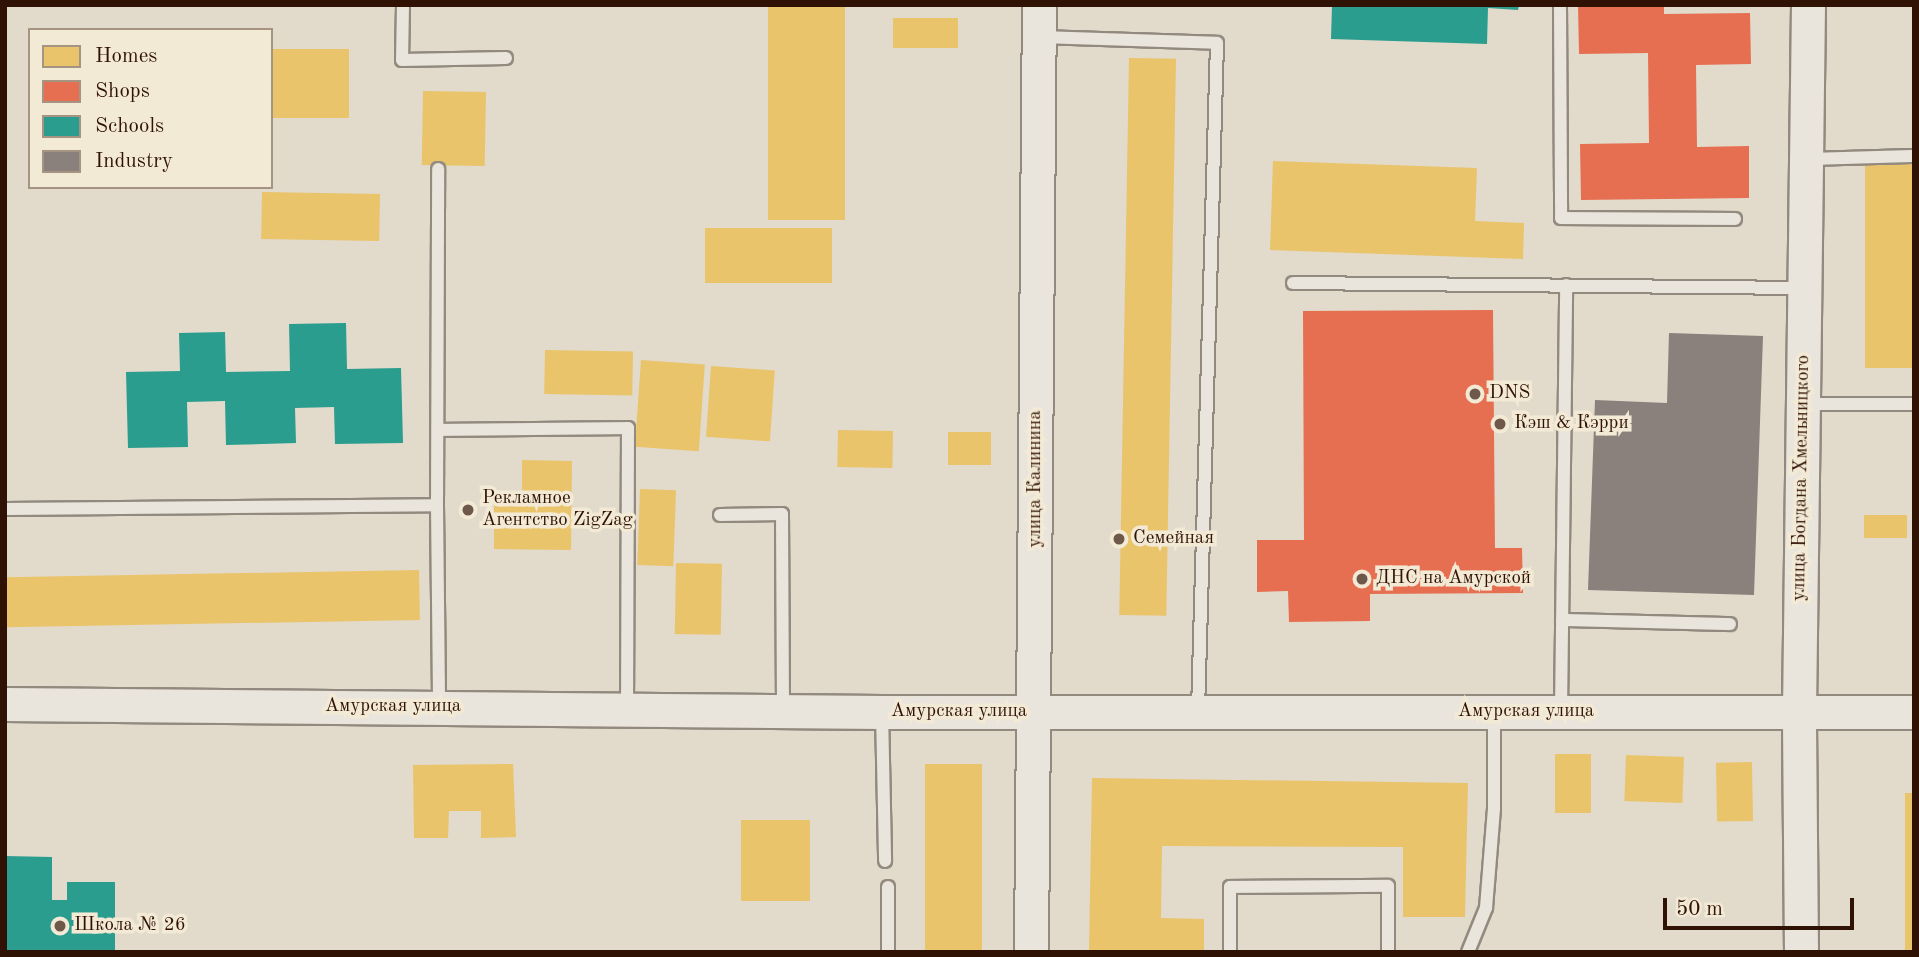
<!DOCTYPE html>
<meta charset="utf-8">
<style>
body{margin:0}
#map{position:relative;width:1919px;height:957px;overflow:hidden;background:#e2daca;font-family:"Old Standard TT",serif}
div>[style]{position:absolute}
[style*='--x']{left:calc(var(--x)*1px);top:calc(var(--y)*1px);width:calc(var(--w)*1px);rotate:calc(var(--a)*1deg)}
.homes>*{inset:0;background:#e9c46a;transform-origin:0 0}
.shops>*{inset:0;background:#e76f51}
.schools>*{inset:0;background:#2a9d8f}
.industry>*{inset:0;background:#8a817c}
.roads{filter:drop-shadow(2px 0 #928a7f) drop-shadow(-2px 0 #928a7f) drop-shadow(0 2px #928a7f) drop-shadow(0 -2px #928a7f)}
.lane>*{height:12px;margin:-6px;padding:0 6px;transform-origin:6px;border-radius:6px;background:#e9e4dc}
.secondary>*{height:33px;margin:-16.5px;padding:0 16.5px;transform-origin:16.5px;border-radius:16.5px;background:#e9e4dc}
.dots>*{width:19px;height:19px;translate:-50% -50%;box-sizing:border-box;border:4px solid #f3ead6;border-radius:50%}
span{translate:-50% -50%;white-space:nowrap;text-align:center;line-height:1.15;-webkit-text-stroke:7px #f3ead6;paint-order:stroke}
.poi-label{font-size:19px;color:#301204}
.left{translate:0 -50%;text-align:left}
.street-label{font-size:19px;color:#301204}
.frame{position:absolute;inset:0;border:7px solid #301204;pointer-events:none}
.legend{position:absolute;left:28px;top:28px;width:245px;height:161px;box-sizing:border-box;background:#f3ead6;border:2px solid #a59482;margin:0;padding:9px 12px;list-style:none;font-size:21px;color:#301204}
.legend li{display:flex;align-items:center;gap:14px;height:35px}
.legend b{width:35px;border:2px solid #a59482}
.scale{position:absolute;left:1663px;top:898px;width:191px;height:32px;box-sizing:border-box;border:4px solid #301204;border-top:0;padding-left:9px;font-size:21px;line-height:24px;white-space:nowrap;color:#301204;-webkit-text-stroke:5px #f3ead6;paint-order:stroke}
</style>
<div id="map">
<div class="homes">
<i style="left:768px;top:5px;width:77px;height:215px"></i>
<i style="left:958px;top:18px;width:30px;height:65px;rotate:90deg"></i>
<i style="left:271px;top:49px;width:78px;height:69px"></i>
<i style="left:1129px;top:58px;width:47px;height:557px;rotate:1deg"></i>
<i style="left:423px;top:91px;width:63px;height:74px;rotate:1deg"></i>
<i style="clip-path:polygon(1273px 161px,1477px 168px,1475px 221px,1524px 223px,1523px 259px,1270px 250px)"></i>
<i style="left:1865px;top:164px;width:49px;height:204px"></i>
<i style="left:262px;top:192px;width:118px;height:47px;rotate:1deg"></i>
<i style="left:832px;top:228px;width:55px;height:127px;rotate:90deg"></i>
<i style="left:545px;top:350px;width:88px;height:44px;rotate:1deg"></i>
<i style="left:641px;top:360px;width:64px;height:87px;rotate:4deg"></i>
<i style="left:711px;top:366px;width:64px;height:71px;rotate:4deg"></i>
<i style="left:838px;top:430px;width:55px;height:37px;rotate:1deg"></i>
<i style="left:948px;top:432px;width:43px;height:33px"></i>
<i style="clip-path:polygon(522px 460px,572px 461px,571px 550px,494px 549px,494px 494px,522px 494px)"></i>
<i style="left:640px;top:489px;width:36px;height:76px;rotate:2deg"></i>
<i style="left:1864px;top:515px;width:43px;height:23px"></i>
<i style="left:676px;top:563px;width:46px;height:71px;rotate:1deg"></i>
<i style="left:419px;top:570px;width:50px;height:414px;rotate:89deg"></i>
<i style="left:1555px;top:754px;width:36px;height:59px"></i>
<i style="left:1626px;top:755px;width:58px;height:46px;rotate:2deg"></i>
<i style="left:1752px;top:762px;width:59px;height:36px;rotate:89deg"></i>
<i style="clip-path:polygon(513px 764px,516px 837px,481px 838px,481px 811px,449px 811px,448px 838px,414px 838px,413px 765px)"></i>
<i style="left:925px;top:764px;width:57px;height:188px"></i>
<i style="clip-path:polygon(1092px 778px,1468px 783px,1465px 917px,1403px 917px,1403px 847px,1162px 846px,1161px 918px,1204px 919px,1204px 952px,1089px 952px)"></i>
<i style="left:1905px;top:793px;width:9px;height:159px"></i>
<i style="left:741px;top:820px;width:69px;height:81px"></i>
</div>
<div class="shops">
<i style="clip-path:polygon(1578px 5px,1664px 5px,1664px 14px,1750px 13px,1751px 64px,1696px 65px,1697px 147px,1749px 146px,1749px 198px,1581px 200px,1580px 144px,1649px 143px,1648px 53px,1579px 54px)"></i>
<i style="clip-path:polygon(1493px 310px,1495px 548px,1522px 548px,1523px 593px,1370px 594px,1370px 621px,1289px 622px,1288px 591px,1257px 592px,1257px 540px,1304px 540px,1303px 311px)"></i>
</div>
<div class="schools">
<i style="clip-path:polygon(1332px 5px,1519px 5px,1518px 10px,1488px 8px,1487px 44px,1331px 39px)"></i>
<i style="clip-path:polygon(346px 323px,347px 369px,401px 368px,403px 443px,335px 444px,334px 407px,295px 408px,296px 443px,226px 445px,225px 401px,187px 402px,188px 447px,128px 448px,126px 372px,180px 371px,179px 333px,225px 332px,226px 372px,290px 371px,289px 324px)"></i>
<i style="clip-path:polygon(5px 856px,52px 857px,52px 900px,67px 900px,67px 882px,115px 882px,115px 952px,5px 952px)"></i>
</div>
<div class="industry">
<i style="clip-path:polygon(1669px 333px,1763px 336px,1754px 595px,1588px 590px,1595px 400px,1667px 403px)"></i>
</div>
<div class="roads">
<div class="lane">
<i style="--x:403;--y:5;--w:55;--a:91"></i>
<i style="--x:402;--y:60;--w:104;--a:-1.1"></i>
<i style="--x:1560;--y:5;--w:213;--a:89.7"></i>
<i style="--x:1561;--y:218;--w:174;--a:0.3"></i>
<i style="--x:1039;--y:37;--w:178;--a:1.9"></i>
<i style="--x:1217;--y:43;--w:668;--a:91.63"></i>
<i style="--x:1807;--y:159;--w:107;--a:-1.6"></i>
<i style="--x:1293;--y:283;--w:511;--a:0.56"></i>
<i style="--x:1803;--y:404;--w:111;--a:0"></i>
<i style="--x:438;--y:430;--w:190;--a:-0.6"></i>
<i style="--x:628;--y:428;--w:281;--a:90.2"></i>
<i style="--x:437;--y:505;--w:336;--a:-89.8"></i>
<i style="--x:5;--y:509;--w:432;--a:-0.5"></i>
<i style="--x:437;--y:505;--w:201;--a:89.4"></i>
<i style="--x:720;--y:515;--w:62;--a:-0.9"></i>
<i style="--x:782;--y:514;--w:196;--a:89.7"></i>
<i style="--x:1562;--y:620;--w:168;--a:1.4"></i>
<i style="--x:1561;--y:711;--w:426;--a:-89.3"></i>
<i style="--x:882;--y:712;--w:149;--a:88.8"></i>
<i style="--x:888;--y:952;--w:65;--a:-90"></i>
<i style="--x:1230;--y:952;--w:65;--a:-90"></i>
<i style="--x:1230;--y:887;--w:158;--a:-0.4"></i>
<i style="--x:1388;--y:886;--w:66;--a:90"></i>
<i style="--x:1468;--y:952;--w:48;--a:-67.8"></i>
<i style="--x:1486;--y:908;--w:99;--a:-85.4"></i>
<i style="--x:1494;--y:809;--w:94;--a:-90"></i>
</div>
<div class="secondary">
<i style="--x:5;--y:704;--w:877;--a:0.52"></i>
<i style="--x:882;--y:712;--w:1032;--a:0"></i>
<i style="--x:1031;--y:952;--w:947;--a:-89.52"></i>
<i style="--x:1801;--y:952;--w:240;--a:-90.5"></i>
<i style="--x:1799;--y:712;--w:707;--a:-89.27"></i>
</div>
</div>
<div class="dots">
<i style="left:1475px;top:394px;background:#6e5849"></i>
<i style="left:1500px;top:424px;background:#6e5849"></i>
<i style="left:468px;top:510px;background:#6e5849"></i>
<i style="left:1119px;top:539px;background:#6e5849"></i>
<i style="left:1362px;top:579px;background:#6e5849"></i>
<i style="left:60px;top:926px;background:#6e5849"></i>
</div>
<div class="poi-label">
<span class="left" style="left:1489px;top:394px">DNS</span>
<span class="left" style="left:1514px;top:424px">Кэш &amp; Кэрри</span>
<span class="left" style="left:482px;top:510px">Рекламное<br>Агентство ZigZag</span>
<span class="left" style="left:1133px;top:539px">Семейная</span>
<span class="left" style="left:1376px;top:579px">ДНС на Амурской</span>
<span class="left" style="left:74px;top:926px">Школа № 26</span>
</div>
<div class="street-label">
<span style="left:1802px;top:478px;rotate:-89deg">улица Богдана Хмельницкого</span>
<span style="left:1036px;top:479px;rotate:-90deg">улица Калинина</span>
<span style="left:393px;top:707px">Амурская улица</span>
<span style="left:959px;top:712px">Амурская улица</span>
<span style="left:1526px;top:712px">Амурская улица</span>
</div>
<div class="frame"></div>
<ul class="legend">
<li><b style="height:19px;background:#e9c46a"></b>Homes</li>
<li><b style="height:19px;background:#e76f51"></b>Shops</li>
<li><b style="height:19px;background:#2a9d8f"></b>Schools</li>
<li><b style="height:19px;background:#8a817c"></b>Industry</li>
</ul>
<div class="scale">50 m</div>
</div>
